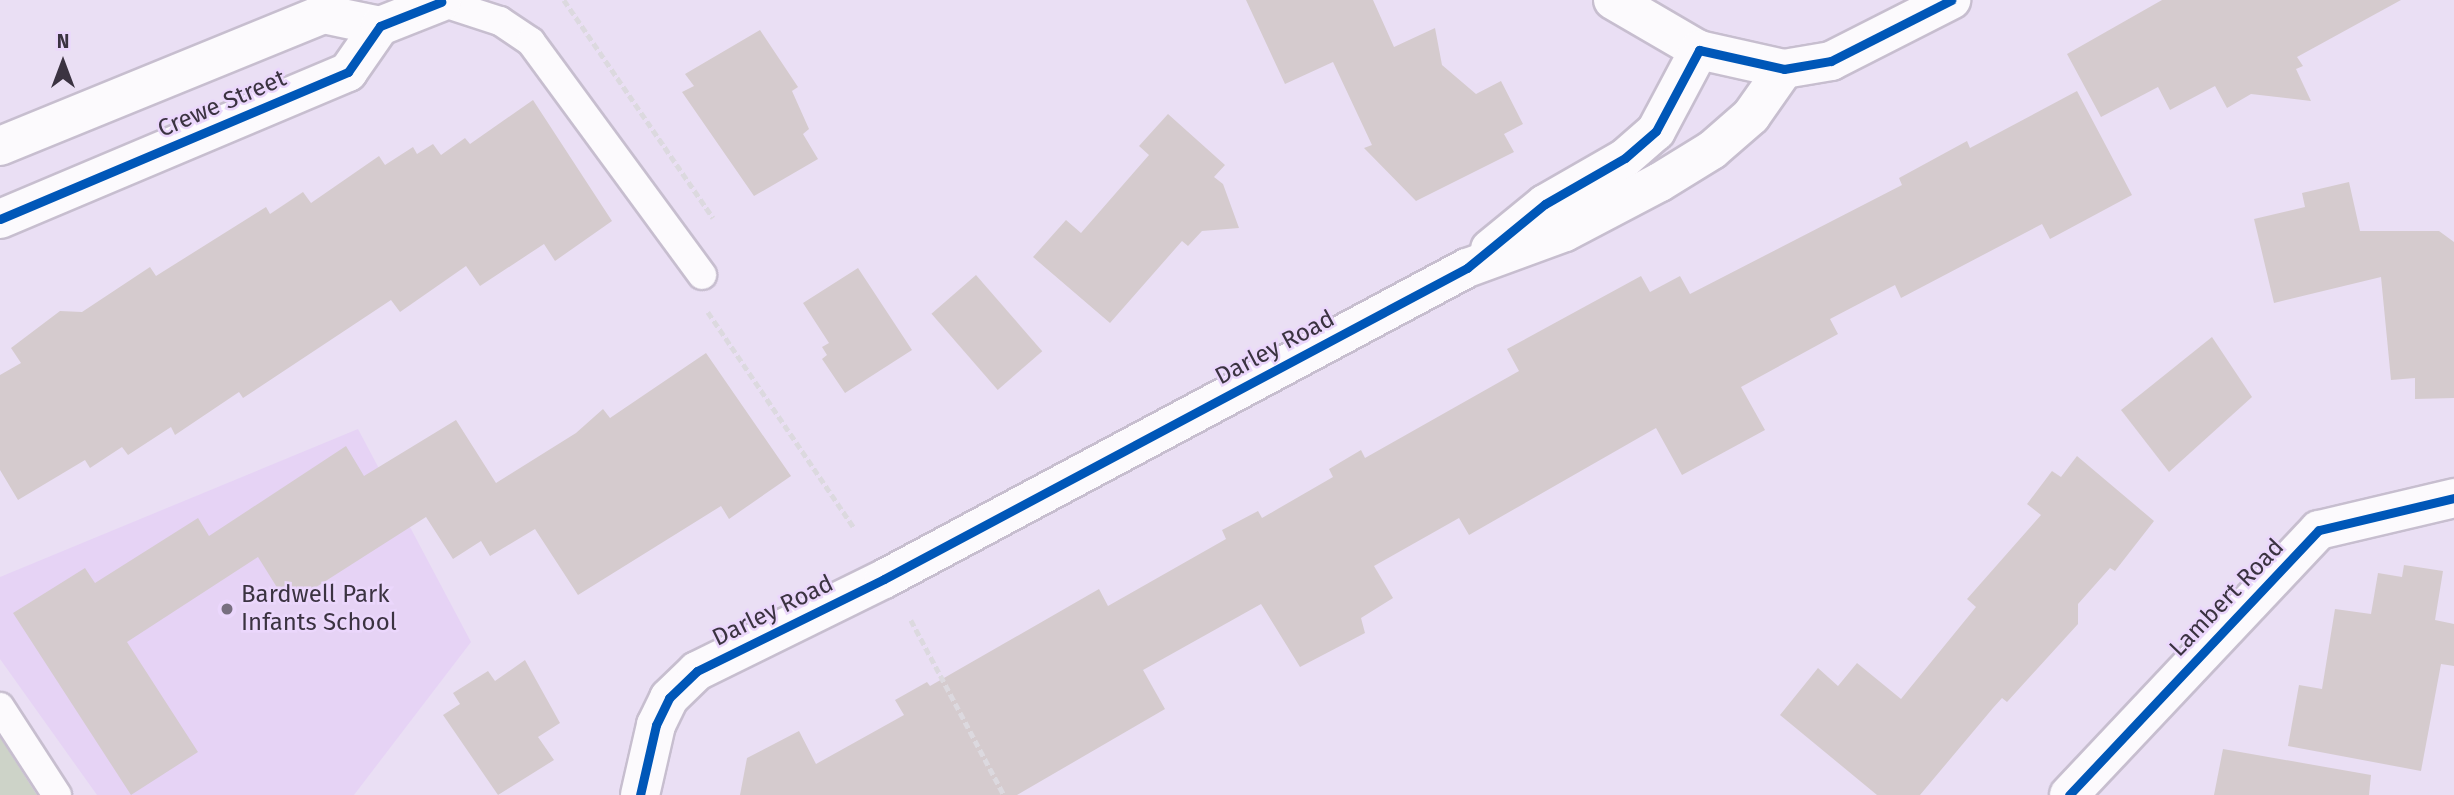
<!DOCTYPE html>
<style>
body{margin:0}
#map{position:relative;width:2454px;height:795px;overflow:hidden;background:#eadff4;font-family:"Fira Sans",sans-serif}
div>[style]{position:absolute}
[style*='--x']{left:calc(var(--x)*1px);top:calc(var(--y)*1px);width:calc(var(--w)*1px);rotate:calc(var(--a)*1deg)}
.built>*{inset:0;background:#e6d3f5}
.green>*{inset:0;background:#cdd3c8}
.building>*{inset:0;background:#d5cbce;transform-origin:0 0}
.path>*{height:4.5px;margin-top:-2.25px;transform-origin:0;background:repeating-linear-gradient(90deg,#dcd9df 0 7px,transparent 0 10.5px)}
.roads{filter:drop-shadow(2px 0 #c7becf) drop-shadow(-2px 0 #c7becf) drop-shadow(0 2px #c7becf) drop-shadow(0 -2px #c7becf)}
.lane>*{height:28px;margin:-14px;padding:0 14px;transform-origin:14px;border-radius:14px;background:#fcfafd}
.street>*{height:38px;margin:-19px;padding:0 19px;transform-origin:19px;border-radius:19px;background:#fcfafd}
.cycleway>*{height:9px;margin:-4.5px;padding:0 4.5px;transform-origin:4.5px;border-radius:4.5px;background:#0057b8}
.dots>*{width:19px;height:19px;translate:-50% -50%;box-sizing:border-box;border:4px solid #ebd7fc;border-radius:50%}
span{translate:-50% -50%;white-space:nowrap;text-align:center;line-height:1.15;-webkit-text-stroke:5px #ebd7fc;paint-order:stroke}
.street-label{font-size:24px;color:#3b3341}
.poi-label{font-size:24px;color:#3b3341}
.left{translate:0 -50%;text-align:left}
.north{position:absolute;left:28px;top:28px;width:70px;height:70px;-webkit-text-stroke:5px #ebd7fc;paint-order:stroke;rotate:0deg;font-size:19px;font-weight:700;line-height:28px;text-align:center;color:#3b3341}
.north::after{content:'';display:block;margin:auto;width:24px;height:32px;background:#3b3341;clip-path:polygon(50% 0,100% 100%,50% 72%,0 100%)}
</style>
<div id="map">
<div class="built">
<i style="clip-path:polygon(358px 429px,471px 642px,354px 795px,97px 795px,0 659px,0 577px)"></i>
</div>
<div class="green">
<i style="clip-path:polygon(0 737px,37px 795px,0 795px)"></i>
</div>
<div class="building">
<i style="clip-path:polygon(1246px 0,1373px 0,1394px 47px,1435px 28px,1442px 65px,1476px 94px,1501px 81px,1523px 124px,1504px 134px,1514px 152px,1416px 201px,1364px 148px,1372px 145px,1333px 62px,1285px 84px)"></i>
<i style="clip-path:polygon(2162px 0,2401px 0,2297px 57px,2303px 66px,2296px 69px,2311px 101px,2251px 94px,2227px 108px,2215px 86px,2170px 110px,2158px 87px,2101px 117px,2067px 54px)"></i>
<i style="clip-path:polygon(760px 30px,798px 87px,792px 91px,809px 129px,803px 134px,818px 159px,754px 196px,682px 92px,694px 86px,685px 74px)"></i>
<i style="clip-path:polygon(2077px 91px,2132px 195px,2050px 239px,2042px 224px,1901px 298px,1895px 285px,1830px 319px,1838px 334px,1741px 387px,1765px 430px,1682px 475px,1656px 428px,1469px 535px,1459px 518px,1374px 566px,1393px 598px,1361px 618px,1365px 633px,1300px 667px,1261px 604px,1143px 670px,1165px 709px,1017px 795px,740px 795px,747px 758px,799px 731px,816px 764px,904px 715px,895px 700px,927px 682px,930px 686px,1099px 589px,1108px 606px,1226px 539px,1222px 530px,1258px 511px,1262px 518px,1333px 477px,1329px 469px,1361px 450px,1365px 458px,1519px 371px,1507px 349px,1641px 276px,1650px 292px,1680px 276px,1690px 294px,1902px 185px,1899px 178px,1967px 141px,1970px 148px)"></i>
<i style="clip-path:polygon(533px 100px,612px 221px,555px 261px,544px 244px,480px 286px,466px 266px,400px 312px,391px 300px,243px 398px,239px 392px,175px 435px,171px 427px,128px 455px,122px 447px,90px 468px,85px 460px,18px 500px,0 470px,0 375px,21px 363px,11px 348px,60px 311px,82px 312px,150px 267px,156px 276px,266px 207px,270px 214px,303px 192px,311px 203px,379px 156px,385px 165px,413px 147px,417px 154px,433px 144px,441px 155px,465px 138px,470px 144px)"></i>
<i style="clip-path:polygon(1168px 114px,1225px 165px,1214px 177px,1223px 184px,1239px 228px,1202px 231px,1188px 246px,1182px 241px,1110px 323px,1033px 257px,1066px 220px,1081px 233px,1149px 155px,1139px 146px)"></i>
<i style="clip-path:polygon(2349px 182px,2360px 231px,2439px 231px,2454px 242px,2454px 398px,2415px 399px,2415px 378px,2391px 380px,2381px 277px,2274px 303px,2254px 219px,2305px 207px,2302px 193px)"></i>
<i style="clip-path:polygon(858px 268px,912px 350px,845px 393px,822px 359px,827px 355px,822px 347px,829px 343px,803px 303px)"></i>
<i style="left:976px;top:275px;width:101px;height:59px;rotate:49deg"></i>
<i style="clip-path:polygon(2212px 337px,2252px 397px,2169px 472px,2121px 410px)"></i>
<i style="clip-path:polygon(706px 353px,791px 476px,729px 519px,721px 506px,578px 595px,535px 529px,490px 556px,481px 541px,453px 559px,426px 517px,288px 605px,258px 557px,127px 642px,198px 752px,131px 795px,13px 613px,85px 568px,95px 583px,198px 518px,209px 536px,346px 446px,364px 476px,456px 420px,496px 483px,576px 433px,603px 409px,610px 418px)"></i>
<i style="clip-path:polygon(2077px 456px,2154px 521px,2115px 571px,2110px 568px,2078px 604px,2078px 624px,2007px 702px,2002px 698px,1993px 708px,1920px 795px,1877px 795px,1780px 715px,1818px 668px,1838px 686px,1857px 663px,1901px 699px,1976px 607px,1967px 599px,2041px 515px,2027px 504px,2052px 471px,2061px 477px)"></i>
<i style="clip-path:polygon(2404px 565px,2443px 571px,2435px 620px,2454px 624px,2454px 666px,2441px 664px,2421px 771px,2288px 746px,2299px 685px,2322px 689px,2335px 609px,2371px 614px,2378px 573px,2402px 577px)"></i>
<i style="clip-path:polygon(525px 660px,560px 723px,538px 737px,554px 760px,498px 795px,443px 715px,460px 704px,453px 693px,488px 671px,495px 681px)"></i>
<i style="clip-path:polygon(2223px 749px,2371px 775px,2369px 795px,2214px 795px)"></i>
</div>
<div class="path">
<i style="--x:564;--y:0;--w:264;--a:55.6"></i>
<i style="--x:708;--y:312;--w:261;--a:55.9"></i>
<i style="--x:911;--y:620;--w:198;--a:62"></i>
</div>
<div class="roads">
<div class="lane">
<i style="--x:441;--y:2;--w:62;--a:17.9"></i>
<i style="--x:500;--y:21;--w:37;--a:34"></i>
<i style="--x:531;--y:42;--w:289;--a:53.7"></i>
<i style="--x:0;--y:707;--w:105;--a:57.1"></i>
</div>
<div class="street">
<i style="--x:1613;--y:0;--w:99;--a:30.2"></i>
<i style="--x:1699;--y:50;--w:87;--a:12.6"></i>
<i style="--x:1784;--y:69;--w:48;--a:-9.7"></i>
<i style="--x:1831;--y:61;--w:135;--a:-26.9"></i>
<i style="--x:0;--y:146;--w:349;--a:-22.2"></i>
<i style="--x:323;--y:14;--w:58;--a:11.9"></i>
<i style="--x:0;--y:219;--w:378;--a:-22.9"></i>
<i style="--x:348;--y:72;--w:56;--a:-55.2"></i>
<i style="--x:380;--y:26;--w:66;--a:-21.5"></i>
<i style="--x:1490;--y:249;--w:71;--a:-39.3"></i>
<i style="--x:1545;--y:204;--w:92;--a:-29.9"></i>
<i style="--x:1625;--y:158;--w:41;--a:-41.1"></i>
<i style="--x:1656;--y:131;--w:92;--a:-62"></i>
<i style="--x:640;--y:795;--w:72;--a:-77.1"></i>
<i style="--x:656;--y:725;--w:30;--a:-64"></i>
<i style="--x:669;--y:698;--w:39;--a:-44"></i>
<i style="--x:697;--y:671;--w:208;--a:-26.2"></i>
<i style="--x:884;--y:579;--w:661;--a:-28.08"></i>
<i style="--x:1467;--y:268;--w:104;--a:-20.2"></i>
<i style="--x:1565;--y:232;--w:107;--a:-27.8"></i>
<i style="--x:1660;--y:182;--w:61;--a:-31.6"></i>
<i style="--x:1712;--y:150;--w:52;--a:-41.1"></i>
<i style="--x:1751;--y:116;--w:57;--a:-54.9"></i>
<i style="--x:2069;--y:795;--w:364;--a:-46.7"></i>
<i style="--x:2319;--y:530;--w:139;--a:-13.3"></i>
</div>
</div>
<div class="cycleway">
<i style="--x:0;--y:219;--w:378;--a:-22.9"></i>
<i style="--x:348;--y:72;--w:56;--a:-55.2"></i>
<i style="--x:380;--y:26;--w:66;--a:-21.5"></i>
<i style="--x:640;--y:795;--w:72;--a:-77.1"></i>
<i style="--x:656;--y:725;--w:30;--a:-64"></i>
<i style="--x:669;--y:698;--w:39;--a:-44"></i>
<i style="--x:697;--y:671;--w:208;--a:-26.2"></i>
<i style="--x:884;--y:579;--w:661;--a:-28.08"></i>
<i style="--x:1467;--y:268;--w:101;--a:-39.4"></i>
<i style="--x:1545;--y:204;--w:92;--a:-29.9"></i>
<i style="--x:1625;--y:158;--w:41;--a:-41.1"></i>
<i style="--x:1656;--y:131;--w:92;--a:-62"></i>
<i style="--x:1699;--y:50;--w:87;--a:12.6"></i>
<i style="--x:1784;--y:69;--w:48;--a:-9.7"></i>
<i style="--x:1831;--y:61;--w:135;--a:-26.9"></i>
<i style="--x:2069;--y:795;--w:364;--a:-46.7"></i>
<i style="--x:2319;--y:530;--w:139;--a:-13.3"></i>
</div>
<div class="dots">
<i style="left:227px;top:609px;background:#786f80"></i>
</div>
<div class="street-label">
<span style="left:222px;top:104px;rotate:-23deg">Crewe Street</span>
<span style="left:1275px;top:348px;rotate:-28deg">Darley Road</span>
<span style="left:2227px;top:598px;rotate:-46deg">Lambert Road</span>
<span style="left:773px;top:611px;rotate:-26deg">Darley Road</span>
</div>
<div class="poi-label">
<span class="left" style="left:241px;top:609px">Bardwell Park<br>Infants School</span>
</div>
<div class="north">N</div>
</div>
